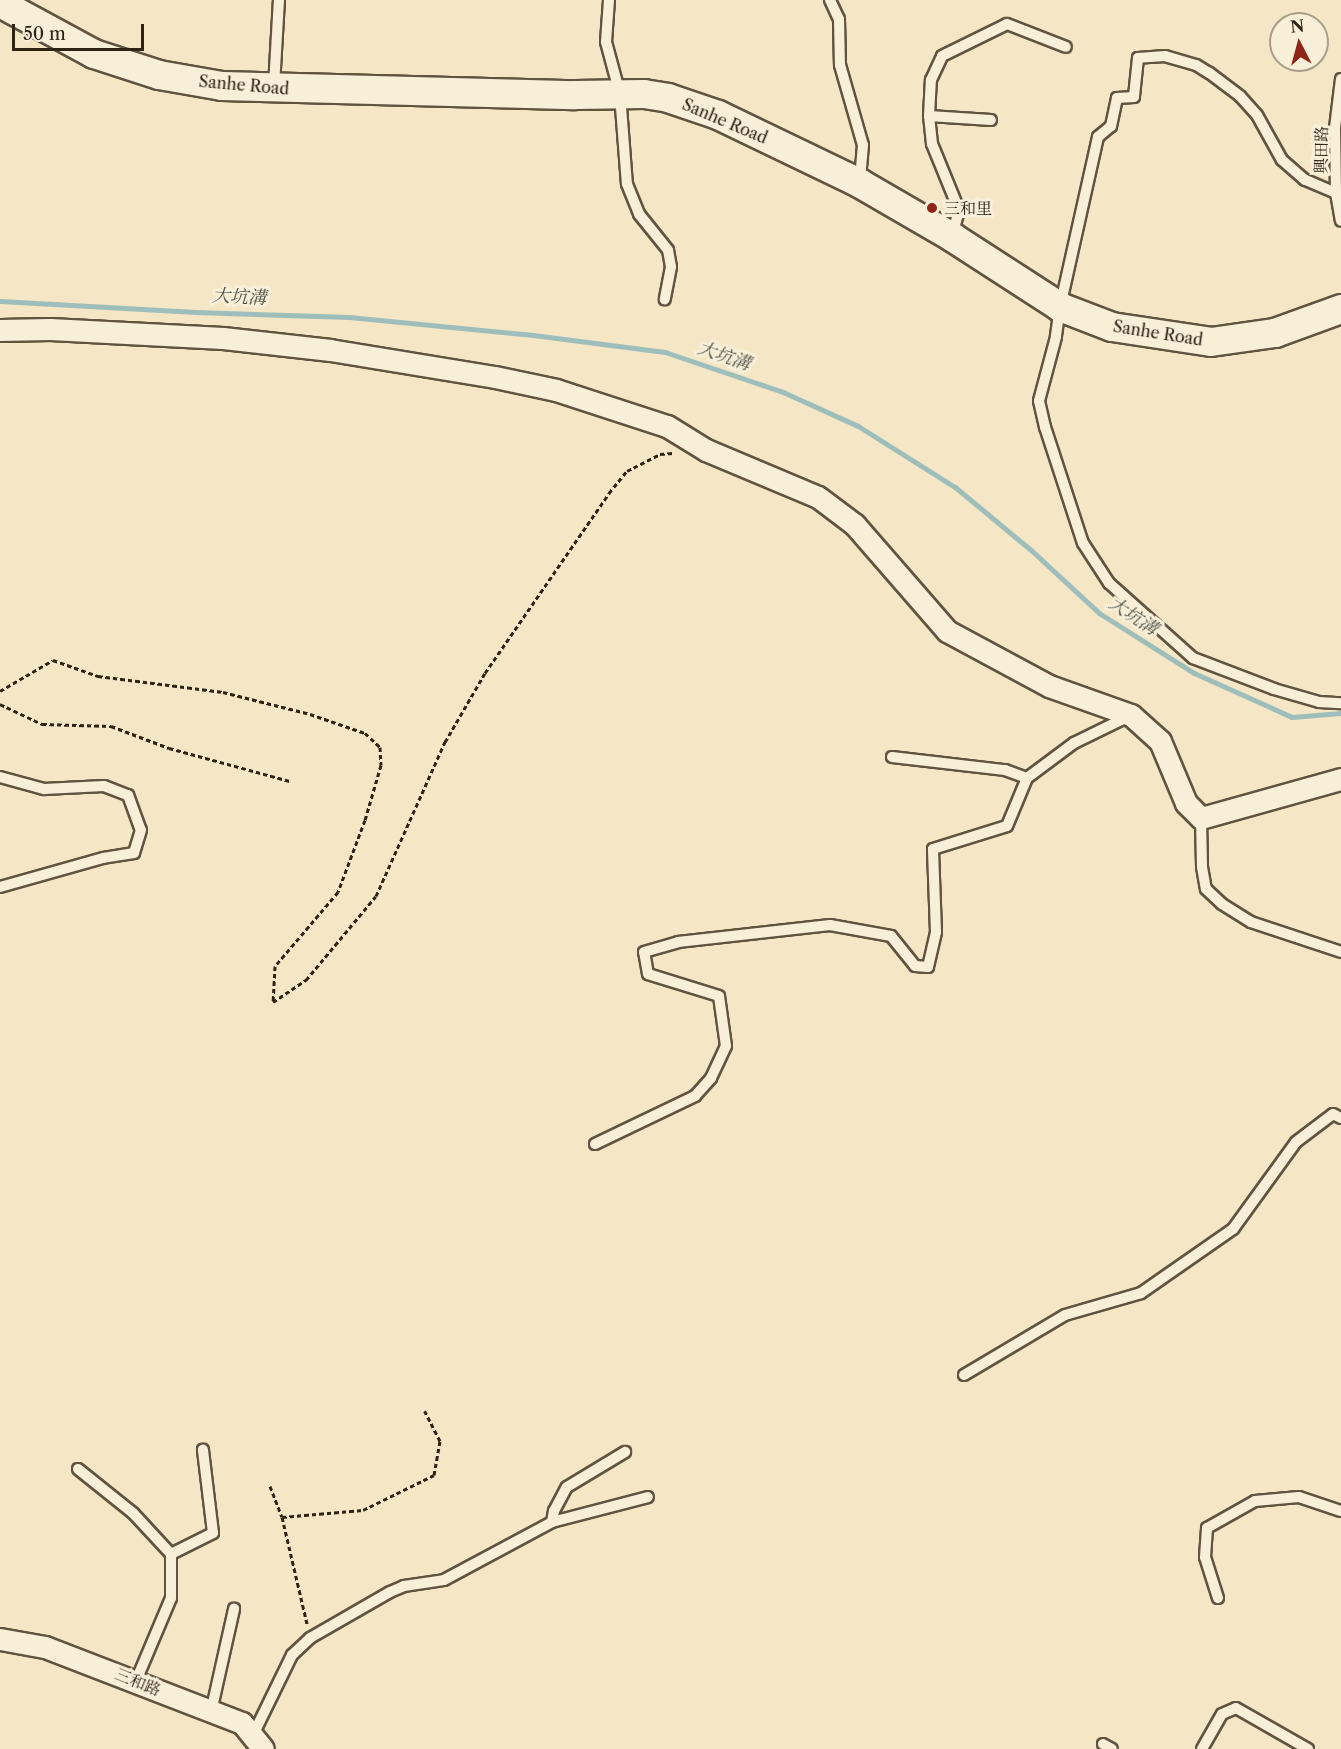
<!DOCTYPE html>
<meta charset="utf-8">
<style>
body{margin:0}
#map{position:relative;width:1341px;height:1749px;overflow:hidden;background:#f5e6c5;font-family:"Libre Caslon Text","Noto Serif TC",serif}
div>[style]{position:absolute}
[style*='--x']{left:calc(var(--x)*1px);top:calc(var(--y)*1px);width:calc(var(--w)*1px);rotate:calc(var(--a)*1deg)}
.stream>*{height:5px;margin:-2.5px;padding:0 2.5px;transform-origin:2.5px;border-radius:2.5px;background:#9ebebc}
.path>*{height:3px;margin-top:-1.5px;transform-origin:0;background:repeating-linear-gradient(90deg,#2f2414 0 4.5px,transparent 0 7.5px)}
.roads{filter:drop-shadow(2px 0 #605440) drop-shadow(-2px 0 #605440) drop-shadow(0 2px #605440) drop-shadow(0 -2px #605440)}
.service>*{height:10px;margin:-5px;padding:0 5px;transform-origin:5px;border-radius:5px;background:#f8efd9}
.minor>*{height:21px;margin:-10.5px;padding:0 10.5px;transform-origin:10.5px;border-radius:10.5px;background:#f8efd9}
.secondary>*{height:28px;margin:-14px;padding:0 14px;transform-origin:14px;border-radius:14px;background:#f8efd9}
.dots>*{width:16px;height:16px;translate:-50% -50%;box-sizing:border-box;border:3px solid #f8efd9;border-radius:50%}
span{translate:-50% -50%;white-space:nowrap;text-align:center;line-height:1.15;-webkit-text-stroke:6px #f8efd9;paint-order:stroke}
.street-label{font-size:16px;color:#2f2414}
.poi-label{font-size:16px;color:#2f2414}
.left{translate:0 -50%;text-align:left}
.water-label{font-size:18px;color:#505246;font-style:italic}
.north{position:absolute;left:1269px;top:12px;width:60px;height:60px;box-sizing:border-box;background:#f8efd9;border:2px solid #a89e8a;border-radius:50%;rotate:354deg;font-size:16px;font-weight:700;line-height:24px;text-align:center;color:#2f2414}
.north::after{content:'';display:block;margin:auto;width:21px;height:27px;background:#8f2418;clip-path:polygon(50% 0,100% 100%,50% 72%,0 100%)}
.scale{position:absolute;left:12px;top:24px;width:132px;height:27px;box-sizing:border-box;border:3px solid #2f2414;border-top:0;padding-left:8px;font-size:18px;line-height:21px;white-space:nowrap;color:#2f2414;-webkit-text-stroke:4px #f8efd9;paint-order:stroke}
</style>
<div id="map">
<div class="stream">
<i style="--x:0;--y:301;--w:196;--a:3.2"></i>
<i style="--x:196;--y:312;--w:153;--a:1.9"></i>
<i style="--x:349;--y:317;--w:185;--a:5.6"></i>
<i style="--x:533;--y:335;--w:133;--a:7.3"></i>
<i style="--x:665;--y:352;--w:125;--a:18.7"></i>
<i style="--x:783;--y:392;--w:82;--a:24.4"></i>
<i style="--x:858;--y:426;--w:115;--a:32.2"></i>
<i style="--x:955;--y:487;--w:99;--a:39.7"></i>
<i style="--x:1031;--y:550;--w:93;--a:42.8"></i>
<i style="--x:1099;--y:613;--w:112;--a:32.3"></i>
<i style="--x:1194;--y:673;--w:107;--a:24.2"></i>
<i style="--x:1292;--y:717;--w:49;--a:-4.7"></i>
</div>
<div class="path">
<i style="--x:0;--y:691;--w:61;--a:-30.3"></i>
<i style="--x:53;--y:660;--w:48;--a:19.6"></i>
<i style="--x:98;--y:676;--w:126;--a:7.3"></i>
<i style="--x:223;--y:692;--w:90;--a:14.2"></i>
<i style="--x:310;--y:714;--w:58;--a:19.1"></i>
<i style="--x:365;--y:733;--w:21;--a:43"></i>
<i style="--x:380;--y:747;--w:18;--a:87"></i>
<i style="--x:381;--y:765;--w:57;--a:106.2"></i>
<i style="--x:365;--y:820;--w:77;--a:110.6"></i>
<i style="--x:338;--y:892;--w:97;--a:130.4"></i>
<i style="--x:275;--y:966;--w:36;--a:93"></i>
<i style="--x:273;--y:1002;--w:40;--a:-34"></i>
<i style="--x:306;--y:980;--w:109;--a:-50.2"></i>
<i style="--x:376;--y:896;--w:169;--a:-65.9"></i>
<i style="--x:445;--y:742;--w:80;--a:-59.9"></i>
<i style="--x:485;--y:673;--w:219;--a:-55.4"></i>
<i style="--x:609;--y:493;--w:28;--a:-51"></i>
<i style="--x:627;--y:471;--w:37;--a:-27"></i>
<i style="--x:660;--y:454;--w:13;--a:-4"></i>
<i style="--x:0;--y:704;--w:47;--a:25.5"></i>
<i style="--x:42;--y:724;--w:69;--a:1.7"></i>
<i style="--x:111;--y:726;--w:62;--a:20.8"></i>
<i style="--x:169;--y:748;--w:125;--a:15.3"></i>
<i style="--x:270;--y:1486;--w:33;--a:69"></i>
<i style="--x:282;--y:1517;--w:110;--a:76.8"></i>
<i style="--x:282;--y:1517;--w:81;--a:-4.9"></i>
<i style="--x:363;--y:1510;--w:79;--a:-26.2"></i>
<i style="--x:434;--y:1475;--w:35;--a:-80"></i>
<i style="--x:440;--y:1441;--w:34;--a:-117"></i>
</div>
<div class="roads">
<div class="service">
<i style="--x:609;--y:0;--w:42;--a:94.1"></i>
<i style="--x:606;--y:42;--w:54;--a:74.9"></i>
<i style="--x:620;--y:94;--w:90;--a:85.6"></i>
<i style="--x:627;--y:184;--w:32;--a:68"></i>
<i style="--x:639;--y:214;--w:46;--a:51.1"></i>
<i style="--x:668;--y:250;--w:17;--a:80"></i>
<i style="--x:671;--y:267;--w:33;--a:101"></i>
<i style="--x:830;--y:0;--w:21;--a:65"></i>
<i style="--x:839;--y:19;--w:46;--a:88.8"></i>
<i style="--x:840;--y:65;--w:83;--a:74"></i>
<i style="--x:863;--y:145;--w:35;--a:95"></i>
<i style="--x:1341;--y:79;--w:49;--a:97"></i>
<i style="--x:1335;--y:128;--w:65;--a:89.1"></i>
<i style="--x:1336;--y:193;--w:28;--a:80"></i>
<i style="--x:274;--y:86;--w:86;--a:-86.7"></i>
<i style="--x:929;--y:116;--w:62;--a:3.7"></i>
<i style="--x:1336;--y:193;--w:34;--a:-157"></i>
<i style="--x:1305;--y:180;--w:30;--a:-139"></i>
<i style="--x:1282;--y:160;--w:51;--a:-119.1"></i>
<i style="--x:1257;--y:115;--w:25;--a:-132"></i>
<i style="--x:1240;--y:96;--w:39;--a:-143"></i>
<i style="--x:1209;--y:73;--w:15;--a:-148"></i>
<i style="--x:1196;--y:65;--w:32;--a:-164"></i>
<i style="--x:1165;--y:56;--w:27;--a:176"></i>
<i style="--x:1138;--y:58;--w:39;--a:96"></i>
<i style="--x:1134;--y:97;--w:17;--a:177"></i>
<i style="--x:1117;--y:98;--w:29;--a:102"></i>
<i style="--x:1111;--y:126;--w:17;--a:140"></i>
<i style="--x:1098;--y:137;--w:174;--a:102.6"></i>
<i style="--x:1060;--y:307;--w:30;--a:98"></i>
<i style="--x:1056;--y:337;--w:66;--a:104.9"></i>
<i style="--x:1039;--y:401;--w:27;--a:77"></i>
<i style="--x:1045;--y:427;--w:122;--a:71.9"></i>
<i style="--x:1083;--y:543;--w:48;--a:57"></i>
<i style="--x:1109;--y:583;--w:113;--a:41.8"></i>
<i style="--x:1193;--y:658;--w:87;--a:20.9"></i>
<i style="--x:1274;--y:689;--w:47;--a:16.1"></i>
<i style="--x:1319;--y:702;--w:22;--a:3"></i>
<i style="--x:952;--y:235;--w:26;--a:-74"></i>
<i style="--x:959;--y:210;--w:71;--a:-112.2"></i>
<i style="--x:932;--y:144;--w:28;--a:-96"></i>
<i style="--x:929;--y:116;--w:36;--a:-87"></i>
<i style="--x:931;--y:80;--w:26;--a:-65"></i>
<i style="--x:942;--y:56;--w:72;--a:-26.2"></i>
<i style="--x:1007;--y:24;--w:63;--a:21.3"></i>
<i style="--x:892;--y:757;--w:114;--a:6.6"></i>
<i style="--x:1005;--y:770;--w:23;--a:20"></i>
<i style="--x:0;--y:777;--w:46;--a:15.3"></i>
<i style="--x:44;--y:789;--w:60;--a:-2.9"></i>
<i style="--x:104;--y:786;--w:26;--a:21"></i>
<i style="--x:128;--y:795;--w:37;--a:70"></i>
<i style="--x:141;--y:830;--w:24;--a:107"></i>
<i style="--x:134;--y:853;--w:31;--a:171"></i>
<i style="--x:103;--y:858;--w:107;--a:164.3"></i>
<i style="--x:1201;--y:818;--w:49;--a:88.8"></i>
<i style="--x:1202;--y:867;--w:22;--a:80"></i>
<i style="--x:1206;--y:889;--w:22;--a:43"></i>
<i style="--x:1222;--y:904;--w:34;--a:32"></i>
<i style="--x:1251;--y:922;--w:95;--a:18.4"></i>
<i style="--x:595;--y:1144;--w:111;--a:-25.6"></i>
<i style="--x:695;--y:1096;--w:24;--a:-48"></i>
<i style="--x:711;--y:1078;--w:35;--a:-65"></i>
<i style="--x:726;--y:1046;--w:50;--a:-98"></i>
<i style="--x:719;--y:996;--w:74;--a:-162.8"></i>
<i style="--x:648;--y:974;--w:22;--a:-100"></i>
<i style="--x:644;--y:952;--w:35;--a:-16"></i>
<i style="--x:678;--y:942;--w:153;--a:-6.4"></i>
<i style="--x:830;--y:925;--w:62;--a:10.2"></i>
<i style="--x:891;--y:936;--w:38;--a:51"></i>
<i style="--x:915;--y:966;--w:13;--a:4"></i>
<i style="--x:928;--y:967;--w:36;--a:-77"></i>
<i style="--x:936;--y:932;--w:83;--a:-92.1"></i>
<i style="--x:933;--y:849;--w:77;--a:-17.3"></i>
<i style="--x:1007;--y:826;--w:52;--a:-67.4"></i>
<i style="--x:1027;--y:778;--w:59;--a:-36.7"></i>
<i style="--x:1074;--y:743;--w:61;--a:-26.1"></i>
<i style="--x:964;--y:1375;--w:117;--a:-30.7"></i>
<i style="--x:1065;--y:1315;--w:79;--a:-16.1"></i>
<i style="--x:1141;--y:1293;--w:112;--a:-34.8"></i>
<i style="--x:1233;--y:1229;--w:107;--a:-54.1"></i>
<i style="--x:1296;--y:1142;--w:46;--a:-37.1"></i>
<i style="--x:1333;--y:1114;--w:9;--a:27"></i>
<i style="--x:78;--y:1469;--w:70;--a:38.7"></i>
<i style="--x:133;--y:1513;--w:56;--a:47.2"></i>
<i style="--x:171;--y:1554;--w:44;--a:90"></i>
<i style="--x:171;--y:1598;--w:90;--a:112.9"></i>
<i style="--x:552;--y:1522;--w:11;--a:-80"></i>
<i style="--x:554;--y:1511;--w:27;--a:-62"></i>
<i style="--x:567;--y:1487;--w:68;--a:-31.1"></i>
<i style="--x:171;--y:1554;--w:47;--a:-26.6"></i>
<i style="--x:213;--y:1533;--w:84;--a:-96.9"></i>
<i style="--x:1218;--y:1598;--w:43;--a:-107.6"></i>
<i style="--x:1205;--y:1557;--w:29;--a:-86"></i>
<i style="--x:1207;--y:1528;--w:55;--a:-29.4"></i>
<i style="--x:1255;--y:1501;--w:44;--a:-5.2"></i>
<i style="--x:1299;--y:1497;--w:44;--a:18.4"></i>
<i style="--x:211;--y:1712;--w:106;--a:-77.4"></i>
<i style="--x:253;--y:1735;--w:89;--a:-64"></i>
<i style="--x:292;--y:1655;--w:25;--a:-43"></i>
<i style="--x:310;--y:1638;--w:92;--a:-29.9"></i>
<i style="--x:390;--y:1592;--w:15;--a:-23"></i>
<i style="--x:404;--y:1586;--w:40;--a:-8.5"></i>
<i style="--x:444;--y:1580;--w:123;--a:-28.2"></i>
<i style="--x:552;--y:1522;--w:99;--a:-14.6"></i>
<i style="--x:1103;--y:1744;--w:10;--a:29"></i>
<i style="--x:1202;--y:1749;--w:40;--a:-60.3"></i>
<i style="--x:1222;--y:1714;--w:15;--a:-23"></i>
<i style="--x:1236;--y:1708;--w:83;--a:29.7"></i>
</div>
<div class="minor">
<i style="--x:0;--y:330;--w:50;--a:-1.1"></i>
<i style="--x:50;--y:329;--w:173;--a:3"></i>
<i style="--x:223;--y:338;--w:108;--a:6.4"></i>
<i style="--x:330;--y:350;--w:167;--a:9.3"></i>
<i style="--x:495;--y:377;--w:62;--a:12"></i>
<i style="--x:556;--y:390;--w:117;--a:18"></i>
<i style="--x:667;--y:426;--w:46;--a:31.6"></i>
<i style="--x:706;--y:450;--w:121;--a:22.8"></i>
<i style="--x:818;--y:497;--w:46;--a:37.1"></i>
<i style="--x:855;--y:525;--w:140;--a:49"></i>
<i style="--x:947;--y:631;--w:116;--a:28.3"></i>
<i style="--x:1049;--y:686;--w:87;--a:19.5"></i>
<i style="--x:1131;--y:715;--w:39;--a:42"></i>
<i style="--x:1160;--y:741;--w:67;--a:67.2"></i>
<i style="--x:1186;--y:803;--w:21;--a:45"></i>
<i style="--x:1201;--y:818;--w:145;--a:-15.6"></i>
<i style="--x:0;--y:1639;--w:46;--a:10.1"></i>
<i style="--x:45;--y:1647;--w:211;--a:21.1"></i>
<i style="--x:242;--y:1723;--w:33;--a:51"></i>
</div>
<div class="secondary">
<i style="--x:0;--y:3;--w:107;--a:28.5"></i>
<i style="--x:94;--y:54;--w:68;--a:17.9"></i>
<i style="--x:159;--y:75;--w:64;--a:9.9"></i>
<i style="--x:222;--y:86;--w:353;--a:1.5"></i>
<i style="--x:575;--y:95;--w:69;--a:-0.8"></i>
<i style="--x:644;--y:94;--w:24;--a:9"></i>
<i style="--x:668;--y:98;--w:53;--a:18.8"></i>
<i style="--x:718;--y:115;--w:157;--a:25.7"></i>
<i style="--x:859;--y:183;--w:108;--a:30.1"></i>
<i style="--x:952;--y:237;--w:129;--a:32.9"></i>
<i style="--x:1060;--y:307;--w:56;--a:21"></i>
<i style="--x:1112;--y:327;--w:100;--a:8.6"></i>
<i style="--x:1211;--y:342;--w:65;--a:-8"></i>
<i style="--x:1275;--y:333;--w:70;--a:-20"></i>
</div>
</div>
<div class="dots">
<i style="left:932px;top:208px;background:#8f2418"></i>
</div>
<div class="street-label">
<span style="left:244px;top:85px;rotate:5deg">Sanhe Road</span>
<span style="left:725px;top:121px;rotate:23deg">Sanhe Road</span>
<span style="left:1321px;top:150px;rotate:-89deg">興田路</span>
<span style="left:1158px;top:333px;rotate:9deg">Sanhe Road</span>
<span style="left:138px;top:1682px;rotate:22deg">三和路</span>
</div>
<div class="poi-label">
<span class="left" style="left:944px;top:208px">三和里</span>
</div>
<div class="water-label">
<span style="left:239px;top:297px;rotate:3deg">大坑溝</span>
<span style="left:724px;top:356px;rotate:19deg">大坑溝</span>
<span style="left:1133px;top:616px;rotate:33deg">大坑溝</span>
</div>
<div class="north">N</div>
<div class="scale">50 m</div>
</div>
